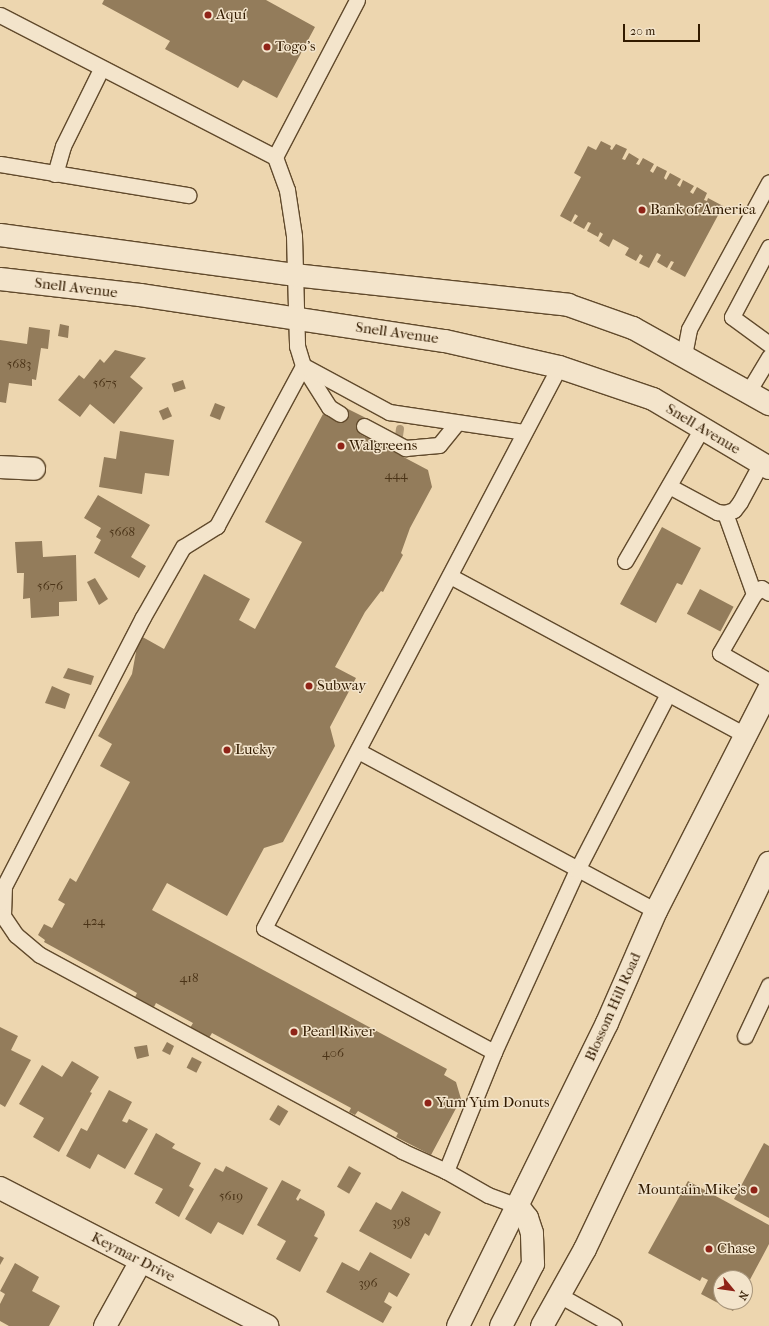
<!DOCTYPE html>
<meta charset="utf-8">
<style>
body{margin:0}
#map{position:relative;width:769px;height:1326px;overflow:hidden;background:#edd6af;font-family:"IM FELL French Canon",serif}
div>[style]{position:absolute}
[style*='--x']{left:calc(var(--x)*1px);top:calc(var(--y)*1px);width:calc(var(--w)*1px);rotate:calc(var(--a)*1deg)}
.stream>*{height:8px;margin:-4px;padding:0 4px;transform-origin:4px;border-radius:4px;background:#ad9674}
.building>*{inset:0;background:#937c5b;transform-origin:0 0}
.roads{filter:drop-shadow(1px 0 #614a2c) drop-shadow(-1px 0 #614a2c) drop-shadow(0 1px #614a2c) drop-shadow(0 -1px #614a2c)}
.service>*{height:15px;margin:-7.5px;padding:0 7.5px;transform-origin:7.5px;border-radius:7.5px;background:#f3e4cb}
.minor>*{height:22px;margin:-11px;padding:0 11px;transform-origin:11px;border-radius:11px;background:#f3e4cb}
.secondary>*{height:22px;margin:-11px;padding:0 11px;transform-origin:11px;border-radius:11px;background:#f3e4cb}
.dots>*{width:11px;height:11px;translate:-50% -50%;box-sizing:border-box;border:2px solid #f3e4cb;border-radius:50%}
span{translate:-50% -50%;white-space:nowrap;text-align:center;line-height:1.15;-webkit-text-stroke:3px #f3e4cb;paint-order:stroke}
.number-label{font-size:13px;color:#4a3317}
.number-label span{-webkit-text-stroke-width:0}
.poi-label{font-size:15px;color:#321b00}
.left{translate:0 -50%;text-align:left}
.right{translate:-100% -50%;text-align:right}
.street-label{font-size:15px;color:#321b00}
.north{position:absolute;left:713px;top:1270px;width:40px;height:40px;box-sizing:border-box;background:#f3e4cb;border:1px solid #a6947a;border-radius:50%;rotate:119deg;font-size:11px;font-weight:700;line-height:16px;text-align:center;color:#321b00}
.north::after{content:'';display:block;margin:auto;width:14px;height:18px;background:#8f2418;clip-path:polygon(50% 0,100% 100%,50% 72%,0 100%)}
.scale{position:absolute;left:623px;top:24px;width:77px;height:18px;box-sizing:border-box;border:2px solid #321b00;border-top:0;padding-left:5px;font-size:12px;line-height:14px;white-space:nowrap;color:#321b00;-webkit-text-stroke:3px #f3e4cb;paint-order:stroke}
</style>
<div id="map">
<div class="stream">
<i style="--x:399;--y:436;--w:7;--a:-82"></i>
</div>
<div class="building">
<i style="clip-path:polygon(104px 0,266px 0,315px 27px,277px 98px,243px 80px,238px 88px,165px 49px,170px 41px,102px 4px)"></i>
<i style="clip-path:polygon(601px 141px,611px 146px,610px 149px,612px 150px,616px 144px,627px 149px,622px 159px,625px 160px,629px 153px,639px 159px,636px 164px,639px 165px,643px 158px,654px 164px,650px 171px,653px 173px,657px 166px,667px 171px,664px 178px,666px 180px,670px 173px,681px 179px,677px 185px,680px 187px,683px 180px,694px 186px,690px 192px,693px 194px,697px 187px,707px 193px,704px 200px,707px 201px,708px 198px,723px 206px,685px 277px,670px 269px,674px 262px,671px 261px,667px 268px,657px 262px,661px 255px,657px 253px,649px 268px,639px 263px,643px 256px,640px 254px,636px 261px,625px 255px,629px 248px,613px 239px,609px 247px,599px 241px,603px 234px,600px 232px,598px 237px,587px 231px,591px 223px,588px 222px,584px 229px,573px 223px,578px 216px,575px 214px,571px 222px,560px 216px,581px 177px,574px 173px,588px 146px,596px 150px)"></i>
<i style="clip-path:polygon(60px 324px,69px 326px,68px 338px,58px 336px)"></i>
<i style="clip-path:polygon(29px 327px,50px 330px,48px 349px,41px 348px,36px 380px,32px 379px,32px 386px,9px 383px,6px 403px,0 402px,0 340px,27px 344px)"></i>
<i style="clip-path:polygon(115px 350px,146px 358px,130px 377px,143px 388px,114px 424px,90px 404px,80px 417px,58px 400px,79px 375px,84px 379px,100px 359px,104px 363px)"></i>
<i style="left:183px;top:380px;width:9px;height:12px;rotate:72deg"></i>
<i style="left:215px;top:403px;width:11px;height:14px;rotate:22deg"></i>
<i style="left:168px;top:407px;width:10px;height:10px;rotate:66deg"></i>
<i style="clip-path:polygon(344px 407px,368px 419px,360px 434px,428px 470px,432px 487px,410px 528px,401px 553px,403px 555px,383px 592px,381px 591px,365px 612px,335px 667px,356px 678px,330px 727px,335px 746px,283px 842px,264px 848px,227px 916px,167px 883px,152px 910px,447px 1069px,444px 1075px,456px 1082px,461px 1099px,431px 1155px,396px 1137px,398px 1133px,358px 1111px,355px 1115px,349px 1112px,351px 1108px,212px 1033px,209px 1038px,190px 1028px,193px 1023px,156px 1003px,154px 1007px,135px 997px,137px 993px,44px 942px,45px 940px,38px 935px,44px 924px,52px 928px,65px 904px,58px 900px,70px 878px,76px 882px,130px 782px,100px 766px,112px 744px,98px 736px,132px 674px,139px 635px,164px 649px,204px 574px,250px 599px,239px 620px,255px 629px,302px 542px,265px 522px,323px 414px,336px 421px)"></i>
<i style="clip-path:polygon(120px 431px,174px 440px,169px 476px,145px 473px,142px 494px,99px 487px,104px 457px,116px 459px)"></i>
<i style="clip-path:polygon(98px 495px,150px 525px,131px 557px,146px 566px,139px 578px,94px 553px,101px 540px,96px 537px,101px 528px,84px 518px)"></i>
<i style="clip-path:polygon(662px 527px,701px 548px,682px 585px,677px 583px,656px 623px,620px 604px)"></i>
<i style="clip-path:polygon(42px 541px,43px 557px,76px 555px,77px 601px,59px 602px,59px 616px,31px 618px,30px 598px,23px 599px,24px 573px,17px 573px,15px 542px)"></i>
<i style="clip-path:polygon(95px 578px,108px 599px,99px 605px,87px 582px)"></i>
<i style="left:700px;top:589px;width:38px;height:28px;rotate:28deg"></i>
<i style="clip-path:polygon(68px 668px,94px 676px,91px 685px,63px 678px)"></i>
<i style="clip-path:polygon(52px 686px,70px 694px,65px 709px,45px 703px)"></i>
<i style="clip-path:polygon(0 1027px,18px 1036px,11px 1050px,31px 1060px,5px 1107px,0 1104px)"></i>
<i style="clip-path:polygon(167px 1042px,174px 1046px,170px 1055px,162px 1051px)"></i>
<i style="clip-path:polygon(147px 1045px,149px 1056px,137px 1059px,134px 1047px)"></i>
<i style="left:192px;top:1057px;width:11px;height:12px;rotate:27deg"></i>
<i style="clip-path:polygon(72px 1061px,99px 1077px,90px 1092px,92px 1093px,59px 1152px,33px 1137px,44px 1118px,19px 1104px,42px 1065px,62px 1077px)"></i>
<i style="clip-path:polygon(109px 1090px,132px 1102px,122px 1121px,127px 1123px,129px 1119px,148px 1129px,125px 1169px,98px 1154px,90px 1169px,66px 1156px,81px 1128px,87px 1131px)"></i>
<i style="left:278px;top:1105px;width:12px;height:17px;rotate:31deg"></i>
<i style="clip-path:polygon(156px 1133px,175px 1144px,172px 1148px,201px 1163px,189px 1186px,194px 1189px,179px 1217px,155px 1203px,163px 1189px,134px 1174px)"></i>
<i style="clip-path:polygon(764px 1143px,769px 1146px,769px 1218px,734px 1199px)"></i>
<i style="clip-path:polygon(226px 1166px,268px 1188px,243px 1235px,218px 1222px,211px 1234px,185px 1219px,215px 1168px,223px 1172px)"></i>
<i style="left:349px;top:1166px;width:14px;height:24px;rotate:30deg"></i>
<i style="clip-path:polygon(282px 1180px,301px 1190px,296px 1199px,298px 1201px,300px 1198px,324px 1211px,325px 1215px,314px 1236px,318px 1238px,300px 1272px,276px 1259px,286px 1241px,257px 1225px)"></i>
<i style="clip-path:polygon(688px 1181px,769px 1225px,769px 1244px,745px 1289px,745px 1278px,721px 1278px,721px 1302px,738px 1302px,733px 1311px,701px 1294px,708px 1280px,702px 1277px,700px 1281px,648px 1253px)"></i>
<i style="clip-path:polygon(402px 1191px,441px 1212px,429px 1236px,425px 1233px,411px 1259px,359px 1231px,376px 1202px,391px 1210px)"></i>
<i style="clip-path:polygon(370px 1252px,410px 1274px,397px 1297px,389px 1292px,384px 1302px,392px 1307px,383px 1323px,326px 1292px,342px 1262px,359px 1271px)"></i>
<i style="clip-path:polygon(0 1256px,4px 1258px,0 1265px)"></i>
<i style="clip-path:polygon(15px 1263px,39px 1277px,32px 1291px,60px 1306px,49px 1326px,9px 1326px,0 1321px,0 1304px,5px 1294px,0 1291px)"></i>
</div>
<div class="roads">
<div class="service">
<i style="--x:0;--y:15;--w:309;--a:27.3"></i>
<i style="--x:275;--y:157;--w:35;--a:70"></i>
<i style="--x:287;--y:190;--w:47;--a:81.3"></i>
<i style="--x:294;--y:236;--w:110;--a:88.4"></i>
<i style="--x:297;--y:346;--w:21;--a:73"></i>
<i style="--x:303;--y:366;--w:49;--a:57.6"></i>
<i style="--x:329;--y:407;--w:13;--a:32"></i>
<i style="--x:275;--y:157;--w:177;--a:-62.4"></i>
<i style="--x:0;--y:164;--w:191;--a:9.4"></i>
<i style="--x:55;--y:174;--w:29;--a:-74"></i>
<i style="--x:63;--y:146;--w:86;--a:-63.7"></i>
<i style="--x:769;--y:247;--w:79;--a:117.9"></i>
<i style="--x:732;--y:317;--w:46;--a:36.1"></i>
<i style="--x:684;--y:355;--w:26;--a:-79"></i>
<i style="--x:689;--y:329;--w:167;--a:-61.4"></i>
<i style="--x:303;--y:366;--w:182;--a:118.3"></i>
<i style="--x:217;--y:526;--w:40;--a:148"></i>
<i style="--x:183;--y:547;--w:81;--a:119.7"></i>
<i style="--x:143;--y:617;--w:303;--a:117.3"></i>
<i style="--x:4;--y:886;--w:30;--a:92"></i>
<i style="--x:3;--y:916;--w:23;--a:56"></i>
<i style="--x:16;--y:935;--w:31;--a:40"></i>
<i style="--x:40;--y:955;--w:412;--a:28.4"></i>
<i style="--x:402;--y:1151;--w:48;--a:24.4"></i>
<i style="--x:304;--y:366;--w:97;--a:28.4"></i>
<i style="--x:389;--y:412;--w:136;--a:8.4"></i>
<i style="--x:748;--y:392;--w:41;--a:-59"></i>
<i style="--x:364;--y:426;--w:47;--a:28.2"></i>
<i style="--x:405;--y:448;--w:34;--a:-5"></i>
<i style="--x:439;--y:445;--w:28;--a:-51"></i>
<i style="--x:669;--y:486;--w:55;--a:28.4"></i>
<i style="--x:717;--y:512;--w:8;--a:7"></i>
<i style="--x:725;--y:513;--w:9;--a:-18"></i>
<i style="--x:734;--y:510;--w:10;--a:-53"></i>
<i style="--x:740;--y:502;--w:44;--a:-61.7"></i>
<i style="--x:725;--y:513;--w:86;--a:70.3"></i>
<i style="--x:625;--y:561;--w:154;--a:-59.9"></i>
<i style="--x:450;--y:576;--w:334;--a:28.3"></i>
<i style="--x:769;--y:593;--w:9;--a:-148"></i>
<i style="--x:761;--y:588;--w:9;--a:139"></i>
<i style="--x:754;--y:594;--w:68;--a:120"></i>
<i style="--x:720;--y:653;--w:56;--a:29.7"></i>
<i style="--x:358;--y:751;--w:338;--a:28.2"></i>
<i style="--x:745;--y:1036;--w:56;--a:-64.8"></i>
<i style="--x:494;--y:1052;--w:261;--a:-151.7"></i>
<i style="--x:264;--y:928;--w:634;--a:-62.26"></i>
<i style="--x:518;--y:1206;--w:32;--a:-160"></i>
<i style="--x:488;--y:1195;--w:48;--a:-150.3"></i>
<i style="--x:446;--y:1171;--w:128;--a:-68"></i>
<i style="--x:494;--y:1052;--w:200;--a:-65.5"></i>
<i style="--x:577;--y:870;--w:198;--a:-62.7"></i>
<i style="--x:559;--y:1295;--w:63;--a:29.4"></i>
</div>
<div class="minor">
<i style="--x:0;--y:467;--w:34;--a:3"></i>
<i style="--x:0;--y:1188;--w:301;--a:27.3"></i>
<i style="--x:105;--y:1326;--w:74;--a:-61"></i>
</div>
<div class="secondary">
<i style="--x:0;--y:235;--w:297;--a:7.7"></i>
<i style="--x:294;--y:275;--w:276;--a:6.2"></i>
<i style="--x:568;--y:305;--w:69;--a:19.5"></i>
<i style="--x:633;--y:328;--w:156;--a:29.2"></i>
<i style="--x:0;--y:279;--w:141;--a:6.5"></i>
<i style="--x:140;--y:295;--w:308;--a:8.6"></i>
<i style="--x:445;--y:341;--w:117;--a:12.8"></i>
<i style="--x:559;--y:367;--w:99;--a:18.8"></i>
<i style="--x:653;--y:399;--w:135;--a:30.7"></i>
<i style="--x:458;--y:1326;--w:338;--a:-63.8"></i>
<i style="--x:607;--y:1023;--w:122;--a:-66.4"></i>
<i style="--x:656;--y:911;--w:249;--a:-63"></i>
<i style="--x:501;--y:1326;--w:70;--a:-62.7"></i>
<i style="--x:533;--y:1264;--w:31;--a:-92"></i>
<i style="--x:532;--y:1233;--w:16;--a:-108"></i>
<i style="--x:527;--y:1218;--w:15;--a:-127"></i>
<i style="--x:542;--y:1326;--w:88;--a:-60.8"></i>
<i style="--x:585;--y:1249;--w:428;--a:-64.5"></i>
</div>
</div>
<div class="dots">
<i style="left:208px;top:15px;background:#8f2418"></i>
<i style="left:267px;top:47px;background:#8f2418"></i>
<i style="left:642px;top:210px;background:#8f2418"></i>
<i style="left:341px;top:446px;background:#8f2418"></i>
<i style="left:309px;top:686px;background:#8f2418"></i>
<i style="left:227px;top:750px;background:#8f2418"></i>
<i style="left:294px;top:1032px;background:#8f2418"></i>
<i style="left:428px;top:1103px;background:#8f2418"></i>
<i style="left:754px;top:1190px;background:#8f2418"></i>
<i style="left:709px;top:1249px;background:#8f2418"></i>
</div>
<div class="number-label">
<span style="left:19px;top:364px">5683</span>
<span style="left:105px;top:383px">5675</span>
<span style="left:396px;top:475px">444</span>
<span style="left:122px;top:532px">5668</span>
<span style="left:50px;top:586px">5676</span>
<span style="left:94px;top:921px">424</span>
<span style="left:189px;top:978px">418</span>
<span style="left:333px;top:1053px">406</span>
<span style="left:231px;top:1196px">5619</span>
<span style="left:401px;top:1222px">398</span>
<span style="left:368px;top:1283px">396</span>
</div>
<div class="poi-label">
<span class="left" style="left:216px;top:15px">Aquí</span>
<span class="left" style="left:275px;top:47px">Togo's</span>
<span class="left" style="left:650px;top:210px">Bank of America</span>
<span class="left" style="left:349px;top:446px">Walgreens</span>
<span class="left" style="left:317px;top:686px">Subway</span>
<span class="left" style="left:235px;top:750px">Lucky</span>
<span class="left" style="left:302px;top:1032px">Pearl River</span>
<span class="left" style="left:436px;top:1103px">Yum Yum Donuts</span>
<span class="right" style="left:746px;top:1190px">Mountain Mike's</span>
<span class="left" style="left:717px;top:1249px">Chase</span>
</div>
<div class="street-label">
<span style="left:76px;top:288px;rotate:7deg">Snell Avenue</span>
<span style="left:397px;top:333px;rotate:8deg">Snell Avenue</span>
<span style="left:703px;top:429px;rotate:31deg">Snell Avenue</span>
<span style="left:613px;top:1007px;rotate:-66deg">Blossom Hill Road</span>
<span style="left:133px;top:1257px;rotate:27deg">Keymar Drive</span>
</div>
<div class="north">N</div>
<div class="scale">20 m</div>
</div>
